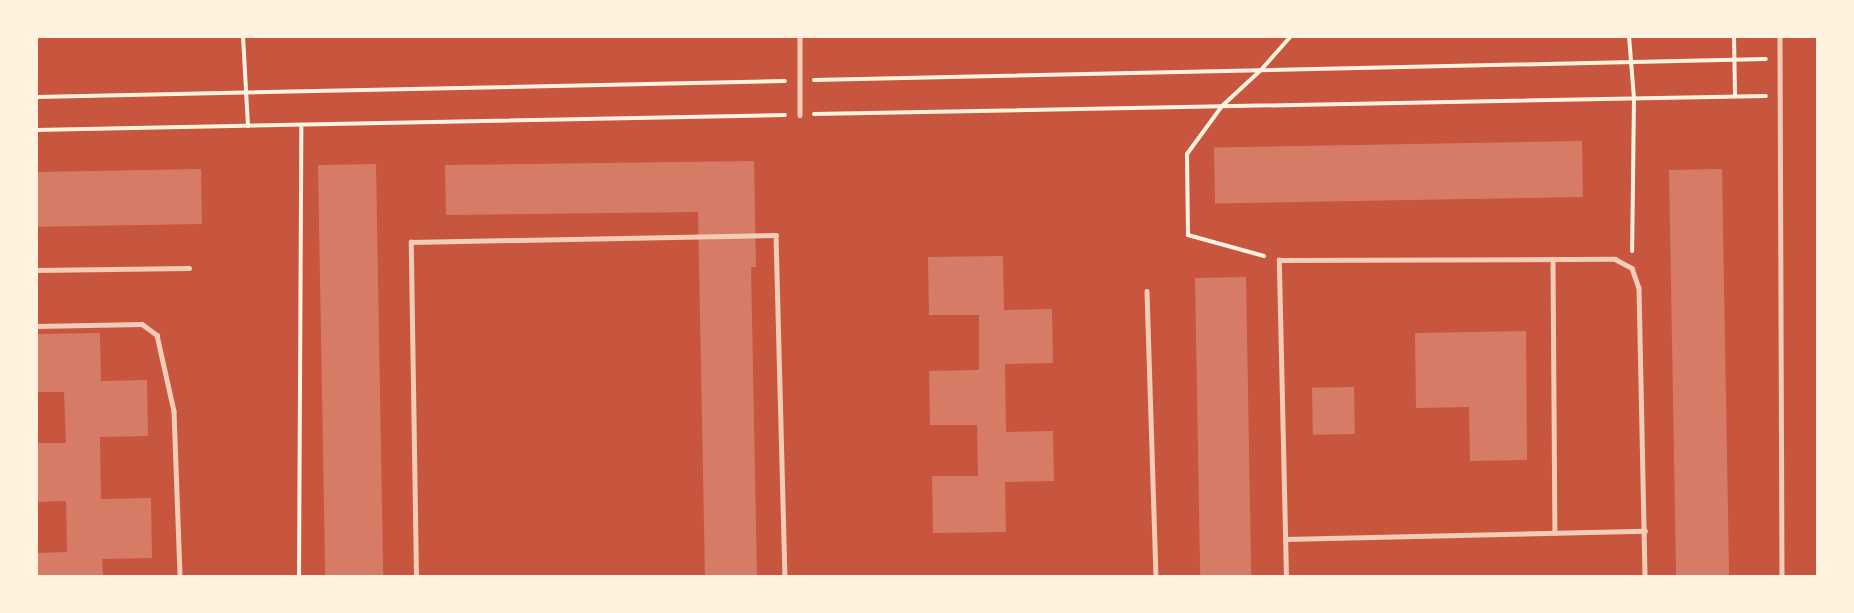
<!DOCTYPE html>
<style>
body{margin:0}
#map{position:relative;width:1854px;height:613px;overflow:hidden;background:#c8553d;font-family:"Source Sans 3",sans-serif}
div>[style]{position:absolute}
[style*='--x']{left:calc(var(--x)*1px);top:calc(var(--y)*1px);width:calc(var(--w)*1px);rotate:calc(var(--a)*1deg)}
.building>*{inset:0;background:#d67c66;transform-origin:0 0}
.path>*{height:4px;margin:-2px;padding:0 2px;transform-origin:2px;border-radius:2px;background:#fff3e0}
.service>*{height:4.5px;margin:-2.25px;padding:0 2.25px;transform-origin:2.25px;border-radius:2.25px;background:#f1ccb7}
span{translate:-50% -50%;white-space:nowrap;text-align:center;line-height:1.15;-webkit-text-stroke:4.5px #fff3e0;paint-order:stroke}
.frame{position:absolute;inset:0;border:38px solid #fff3e0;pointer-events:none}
</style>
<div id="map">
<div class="building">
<i style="left:1582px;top:141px;width:56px;height:368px;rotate:89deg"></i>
<i style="clip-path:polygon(754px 161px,756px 267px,751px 267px,757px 577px,705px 577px,698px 212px,446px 215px,445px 165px)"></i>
<i style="left:376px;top:164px;width:413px;height:58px;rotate:89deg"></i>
<i style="left:201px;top:169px;width:55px;height:165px;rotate:89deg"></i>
<i style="left:1722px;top:169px;width:408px;height:53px;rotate:89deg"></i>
<i style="clip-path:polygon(1003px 256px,1004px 310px,1052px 309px,1053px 363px,1005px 364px,1006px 432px,1053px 431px,1054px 481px,1005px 482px,1006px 532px,933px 533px,932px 476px,978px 476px,977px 425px,930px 425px,929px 371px,979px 370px,979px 315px,929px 315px,928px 257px)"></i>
<i style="left:1246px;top:277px;width:300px;height:51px;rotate:89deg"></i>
<i style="clip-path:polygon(1526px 331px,1527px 460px,1470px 461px,1469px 407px,1416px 408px,1415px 333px)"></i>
<i style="clip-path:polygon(100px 333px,101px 381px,147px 380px,148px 436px,100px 437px,101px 499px,151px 498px,152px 558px,102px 559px,103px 577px,36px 577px,36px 553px,67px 552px,66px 501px,36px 502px,36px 443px,66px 443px,64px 392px,36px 392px,36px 334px)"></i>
<i style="left:1354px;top:387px;width:47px;height:42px;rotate:89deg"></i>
</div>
<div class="path">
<i style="--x:243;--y:36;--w:90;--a:86.8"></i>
<i style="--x:1629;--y:36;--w:62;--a:85.4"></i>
<i style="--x:1634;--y:98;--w:153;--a:90.7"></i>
<i style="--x:1734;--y:36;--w:60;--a:89"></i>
<i style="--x:814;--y:80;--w:952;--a:-1.26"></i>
<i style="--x:36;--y:97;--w:749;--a:-1.22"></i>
<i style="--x:814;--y:114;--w:952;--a:-1.08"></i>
<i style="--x:36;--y:130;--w:749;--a:-1.15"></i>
<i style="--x:1264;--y:256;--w:79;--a:-164.6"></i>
<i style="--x:1188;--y:235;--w:81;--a:-90.7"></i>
<i style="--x:1187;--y:154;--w:59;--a:-53.9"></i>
<i style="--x:1222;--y:106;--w:53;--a:-42.7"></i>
<i style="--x:1261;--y:70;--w:45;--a:-48.6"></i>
<i style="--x:299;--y:577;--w:452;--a:-89.7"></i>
</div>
<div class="service">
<i style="--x:800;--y:36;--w:79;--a:90"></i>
<i style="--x:1780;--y:36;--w:541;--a:89.79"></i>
<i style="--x:1553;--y:259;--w:274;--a:89.6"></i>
<i style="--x:36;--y:270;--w:153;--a:-0.7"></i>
<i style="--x:1147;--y:291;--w:286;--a:88.2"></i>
<i style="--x:36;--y:326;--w:106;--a:-1.1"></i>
<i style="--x:142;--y:324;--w:19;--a:36"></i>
<i style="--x:157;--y:335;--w:78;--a:77.4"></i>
<i style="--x:174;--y:411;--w:166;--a:87.9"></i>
<i style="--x:1285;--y:539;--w:360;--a:-1.3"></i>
<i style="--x:416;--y:577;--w:335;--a:-90.9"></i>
<i style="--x:411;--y:242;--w:365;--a:-1.1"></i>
<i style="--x:776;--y:235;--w:342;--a:88.5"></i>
<i style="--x:1286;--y:577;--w:317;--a:-91.3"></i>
<i style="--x:1279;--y:260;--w:336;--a:-0.2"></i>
<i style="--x:1615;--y:259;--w:19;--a:28"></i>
<i style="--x:1632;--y:268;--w:21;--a:71"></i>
<i style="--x:1639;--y:288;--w:289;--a:88.8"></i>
</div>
<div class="frame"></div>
</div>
